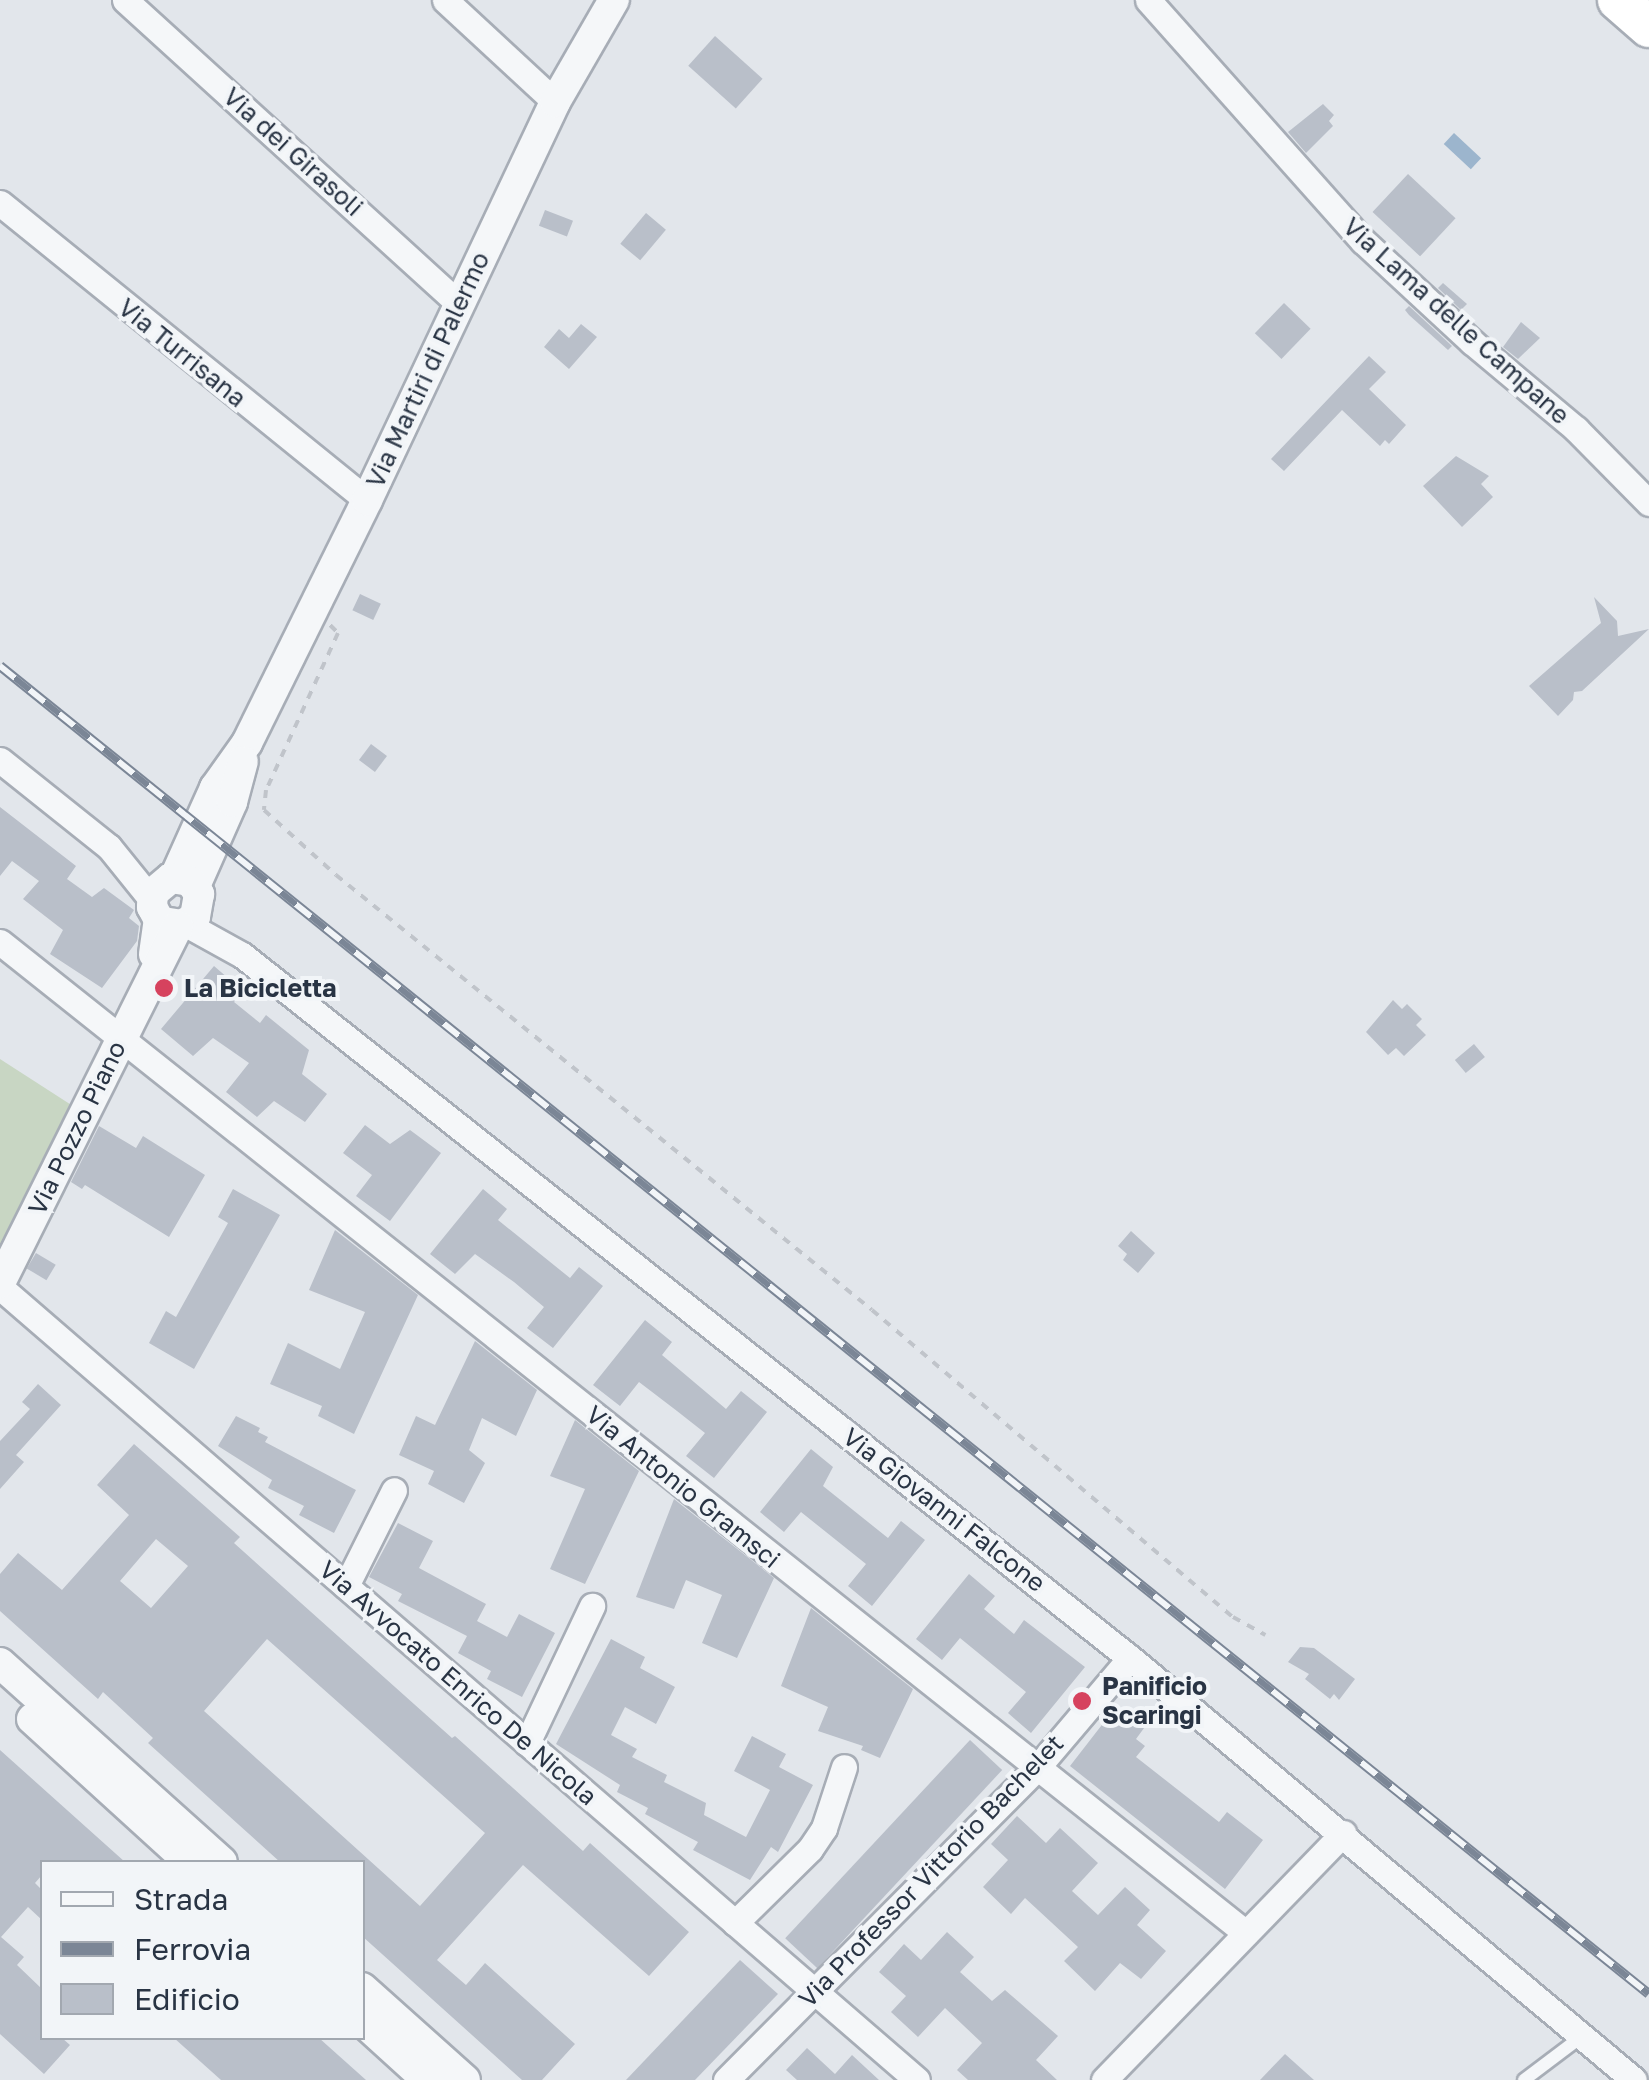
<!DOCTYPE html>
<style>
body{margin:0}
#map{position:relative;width:1649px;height:2080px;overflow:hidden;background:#e2e6eb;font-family:"Golos Text",sans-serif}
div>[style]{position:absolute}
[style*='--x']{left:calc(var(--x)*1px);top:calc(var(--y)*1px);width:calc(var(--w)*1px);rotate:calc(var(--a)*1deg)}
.green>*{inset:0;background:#c8d6c3}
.water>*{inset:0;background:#9cb5cd;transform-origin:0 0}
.building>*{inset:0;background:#b9bfc9;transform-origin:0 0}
.path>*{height:4px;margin-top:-2px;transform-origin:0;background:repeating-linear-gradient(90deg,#c0c4ca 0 8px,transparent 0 16px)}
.roads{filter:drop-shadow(2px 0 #a7adb6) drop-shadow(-2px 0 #a7adb6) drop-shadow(0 2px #a7adb6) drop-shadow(0 -2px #a7adb6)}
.service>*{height:12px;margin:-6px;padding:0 6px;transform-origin:6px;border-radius:6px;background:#f5f7f9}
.minor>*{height:25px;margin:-12.5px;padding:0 12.5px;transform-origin:12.5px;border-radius:12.5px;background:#f5f7f9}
.tertiary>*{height:30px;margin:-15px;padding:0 15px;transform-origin:15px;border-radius:15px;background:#f5f7f9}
.trunk>*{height:40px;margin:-20px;padding:0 20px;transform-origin:20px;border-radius:20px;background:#fff}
.rail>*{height:10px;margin-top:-5px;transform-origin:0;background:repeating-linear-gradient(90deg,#f2f5f8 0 19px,#7b8696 0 38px);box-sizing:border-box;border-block:2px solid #7b8696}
.dots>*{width:28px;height:28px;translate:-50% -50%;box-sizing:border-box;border:5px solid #f2f5f8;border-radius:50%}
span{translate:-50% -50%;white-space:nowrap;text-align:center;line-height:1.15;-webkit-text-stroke:8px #f2f5f8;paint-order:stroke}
.street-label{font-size:25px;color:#293444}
.poi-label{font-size:25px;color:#293444;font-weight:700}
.left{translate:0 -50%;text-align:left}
.legend{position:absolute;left:40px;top:1860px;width:325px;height:180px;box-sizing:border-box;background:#f2f5f8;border:2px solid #a2a8b0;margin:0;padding:12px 18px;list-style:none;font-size:30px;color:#293444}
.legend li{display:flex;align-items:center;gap:20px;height:50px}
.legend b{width:50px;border:2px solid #a2a8b0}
</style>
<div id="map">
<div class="green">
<i style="clip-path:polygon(0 1059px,76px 1108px,0 1250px)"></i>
</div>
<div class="water">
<i style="left:1454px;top:133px;width:37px;height:15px;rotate:43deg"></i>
</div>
<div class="building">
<i style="left:715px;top:36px;width:64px;height:40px;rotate:42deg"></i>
<i style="clip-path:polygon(1323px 104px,1334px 115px,1329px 121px,1333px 126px,1306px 153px,1288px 132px)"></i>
<i style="left:1408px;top:174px;width:65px;height:52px;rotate:43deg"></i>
<i style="left:545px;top:210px;width:30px;height:17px;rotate:21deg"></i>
<i style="left:646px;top:213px;width:26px;height:40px;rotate:40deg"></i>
<i style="clip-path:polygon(1443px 283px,1467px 304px,1461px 310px,1438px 288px)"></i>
<i style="left:1284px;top:303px;width:37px;height:42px;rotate:44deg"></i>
<i style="clip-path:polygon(1409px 306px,1452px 346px,1448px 350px,1409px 315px,1405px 310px)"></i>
<i style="clip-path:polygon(1521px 322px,1540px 338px,1518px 359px,1503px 347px)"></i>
<i style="clip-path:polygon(581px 324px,597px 337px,569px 369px,544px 347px,559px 329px,569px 338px)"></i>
<i style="clip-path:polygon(1369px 356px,1386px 372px,1369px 389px,1406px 425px,1389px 444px,1385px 440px,1380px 446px,1342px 410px,1284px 471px,1271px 459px)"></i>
<i style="clip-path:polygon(1456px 456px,1489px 476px,1481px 484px,1493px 497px,1462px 527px,1423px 486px)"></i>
<i style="left:360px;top:594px;width:23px;height:18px;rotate:25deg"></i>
<i style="clip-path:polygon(1594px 597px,1617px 621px,1618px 636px,1649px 629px,1582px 691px,1574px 692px,1573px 700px,1558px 716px,1529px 686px,1601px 623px)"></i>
<i style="left:371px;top:744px;width:20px;height:20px;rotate:37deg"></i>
<i style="clip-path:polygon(0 807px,76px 866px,67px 879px,92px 897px,104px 888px,134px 910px,129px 918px,139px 926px,137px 941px,102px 988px,50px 954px,63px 930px,23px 899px,39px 881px,12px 861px,0 876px)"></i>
<i style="clip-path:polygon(214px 966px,243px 991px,234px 1002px,260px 1023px,266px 1015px,309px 1050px,302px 1074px,327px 1094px,305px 1122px,274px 1101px,257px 1117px,226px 1092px,249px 1063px,213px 1038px,193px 1056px,161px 1029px)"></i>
<i style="clip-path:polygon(1393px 1000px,1402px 1009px,1407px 1004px,1422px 1019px,1416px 1025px,1426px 1035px,1404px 1056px,1396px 1048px,1388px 1055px,1366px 1032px)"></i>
<i style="left:1474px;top:1044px;width:17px;height:25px;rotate:50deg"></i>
<i style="clip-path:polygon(365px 1125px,390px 1144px,410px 1130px,441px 1153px,390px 1221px,356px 1196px,372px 1175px,343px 1153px)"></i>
<i style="clip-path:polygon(99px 1126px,136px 1148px,143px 1136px,205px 1175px,169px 1237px,85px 1185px,82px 1189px,71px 1182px)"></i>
<i style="clip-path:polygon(233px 1189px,280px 1215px,194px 1369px,149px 1343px,166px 1311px,176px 1317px,228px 1223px,218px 1217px)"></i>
<i style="clip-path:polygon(483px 1189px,507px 1209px,498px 1220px,570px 1278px,579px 1267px,603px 1286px,553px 1348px,527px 1328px,544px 1307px,514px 1282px,475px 1254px,455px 1274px,430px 1254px)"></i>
<i style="clip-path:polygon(335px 1230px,418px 1295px,354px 1434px,318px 1416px,322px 1406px,270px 1384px,288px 1343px,340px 1369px,365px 1312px,309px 1290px)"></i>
<i style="clip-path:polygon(1131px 1231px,1155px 1253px,1138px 1273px,1123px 1260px,1127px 1254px,1118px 1246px)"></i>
<i style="left:36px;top:1253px;width:23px;height:18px;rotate:31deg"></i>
<i style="clip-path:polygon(645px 1320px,672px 1342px,662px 1355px,726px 1409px,741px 1391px,767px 1412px,714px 1478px,686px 1456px,705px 1433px,677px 1411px,639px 1382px,620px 1406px,593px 1385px)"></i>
<i style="clip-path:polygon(475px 1341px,537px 1390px,516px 1436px,482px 1418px,469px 1450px,485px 1463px,464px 1503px,428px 1484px,434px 1471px,399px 1455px,416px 1416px,435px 1425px)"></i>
<i style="clip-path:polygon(38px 1384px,61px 1405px,16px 1455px,24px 1462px,0 1489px,0 1441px,30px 1409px,22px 1402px)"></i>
<i style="clip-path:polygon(236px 1416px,260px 1428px,258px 1432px,268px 1437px,265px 1442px,356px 1490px,334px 1533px,299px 1515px,304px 1506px,268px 1488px,272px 1480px,218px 1446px)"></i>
<i style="clip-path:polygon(575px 1420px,639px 1471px,585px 1584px,550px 1569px,585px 1489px,550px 1476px)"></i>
<i style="clip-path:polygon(evenodd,134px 1444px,240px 1537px,234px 1543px,452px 1738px,455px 1736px,583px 1851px,590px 1843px,689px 1932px,649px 1976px,523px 1865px,437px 1960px,466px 1985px,485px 1963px,575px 2044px,542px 2080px,522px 2080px,362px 1936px,362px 1862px,280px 1862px,148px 1743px,153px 1738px,103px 1692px,98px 1699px,0 1611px,0 1574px,18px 1553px,62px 1590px,129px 1515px,97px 1485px,134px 1444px,156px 1539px,188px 1566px,151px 1608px,120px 1581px,156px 1539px,134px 1444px,267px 1639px,485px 1833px,420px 1906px,204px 1711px,267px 1639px)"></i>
<i style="clip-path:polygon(811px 1449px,833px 1467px,823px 1486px,888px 1538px,901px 1521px,925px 1540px,872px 1606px,848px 1586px,866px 1564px,801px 1512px,784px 1532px,760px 1512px)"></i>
<i style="clip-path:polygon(674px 1499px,774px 1578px,737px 1658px,702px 1643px,722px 1595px,686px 1580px,674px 1609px,636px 1597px)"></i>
<i style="clip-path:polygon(398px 1523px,433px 1541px,419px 1568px,486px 1604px,477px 1621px,507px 1637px,519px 1614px,555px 1633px,522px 1697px,487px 1679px,491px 1671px,458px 1653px,467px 1636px,398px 1601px,402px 1594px,369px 1577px)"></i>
<i style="clip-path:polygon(969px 1574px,995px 1596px,984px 1609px,1014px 1634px,1024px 1620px,1085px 1667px,1031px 1733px,1008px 1713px,1026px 1692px,960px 1638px,942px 1660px,916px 1639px)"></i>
<i style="clip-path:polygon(811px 1608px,913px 1689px,880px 1758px,861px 1750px,863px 1746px,818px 1731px,828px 1707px,781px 1686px)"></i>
<i style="clip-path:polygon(611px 1639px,645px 1657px,640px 1668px,675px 1687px,656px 1724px,625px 1707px,611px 1735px,637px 1749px,632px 1757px,667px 1775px,664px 1782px,706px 1803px,704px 1815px,746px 1837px,770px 1790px,734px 1771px,752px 1736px,786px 1754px,779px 1767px,813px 1785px,778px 1852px,771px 1847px,750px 1880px,693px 1850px,698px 1842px,645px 1814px,648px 1808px,617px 1792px,620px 1785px,556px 1744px)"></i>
<i style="clip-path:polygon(1300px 1647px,1314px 1648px,1355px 1679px,1339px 1700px,1334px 1694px,1330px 1699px,1305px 1679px,1309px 1674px,1288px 1662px)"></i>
<i style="clip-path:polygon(1127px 1709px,1147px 1724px,1136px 1739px,1145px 1746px,1136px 1757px,1219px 1822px,1227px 1812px,1263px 1840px,1225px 1889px,1070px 1766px,1108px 1717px,1116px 1723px)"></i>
<i style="left:970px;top:1740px;width:44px;height:271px;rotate:43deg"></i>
<i style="clip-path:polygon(0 1750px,125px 1862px,42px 1862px,42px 1875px,35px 1883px,42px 1890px,42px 1920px,28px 1907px,1px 1937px,24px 1957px,17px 1965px,42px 1989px,42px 2038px,62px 2038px,70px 2045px,44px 2074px,0 2034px)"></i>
<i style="clip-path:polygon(1017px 1816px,1046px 1843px,1060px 1828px,1098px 1863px,1072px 1891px,1098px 1915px,1125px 1887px,1150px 1910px,1137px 1925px,1166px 1951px,1141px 1979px,1120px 1963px,1095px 1991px,1064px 1961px,1078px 1947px,1025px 1898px,1011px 1914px,983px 1887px,1008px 1860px,991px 1844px)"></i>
<i style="clip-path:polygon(947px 1932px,974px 1957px,960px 1972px,992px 2001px,1005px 1990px,1058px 2036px,1036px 2060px,1057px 2080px,968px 2080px,957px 2070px,982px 2043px,945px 2008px,918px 2037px,891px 2012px,906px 1996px,879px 1972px,904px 1944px,921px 1960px)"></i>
<i style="clip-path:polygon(740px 1960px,778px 1994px,695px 2080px,626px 2080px)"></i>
<i style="clip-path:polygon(174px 2038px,319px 2038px,366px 2080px,221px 2080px)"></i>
<i style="clip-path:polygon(807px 2048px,835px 2074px,852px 2055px,879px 2080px,797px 2080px,786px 2070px)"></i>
<i style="clip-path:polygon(1285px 2054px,1314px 2080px,1260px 2080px)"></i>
</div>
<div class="path">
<i style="--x:330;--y:625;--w:11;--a:45"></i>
<i style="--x:338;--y:633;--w:173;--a:114.6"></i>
<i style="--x:266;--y:790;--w:20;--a:96"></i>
<i style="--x:264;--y:810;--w:97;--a:42.1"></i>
<i style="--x:336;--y:875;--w:690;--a:39.06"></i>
<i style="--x:872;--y:1310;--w:474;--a:40.4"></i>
<i style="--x:1233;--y:1617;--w:37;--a:29"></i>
</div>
<div class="roads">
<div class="service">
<i style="--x:1524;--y:2080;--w:71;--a:-37"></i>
</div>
<div class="minor">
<i style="--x:125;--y:0;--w:453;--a:42.3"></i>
<i style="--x:445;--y:0;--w:150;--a:42.8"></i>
<i style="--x:1148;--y:0;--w:323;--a:48.3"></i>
<i style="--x:1363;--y:241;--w:149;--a:42.8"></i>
<i style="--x:1472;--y:342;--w:136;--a:39.9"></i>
<i style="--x:1576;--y:429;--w:104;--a:45.4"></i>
<i style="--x:0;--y:203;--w:472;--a:39"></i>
<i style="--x:0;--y:760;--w:139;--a:38.6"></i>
<i style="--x:109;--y:847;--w:67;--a:51.1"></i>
<i style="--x:186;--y:924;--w:64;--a:29"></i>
<i style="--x:242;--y:955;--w:1133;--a:38.37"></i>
<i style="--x:1130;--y:1658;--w:657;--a:39.94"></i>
<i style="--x:0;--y:942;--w:1592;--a:38.5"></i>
<i style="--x:0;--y:1287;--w:1212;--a:40.85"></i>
<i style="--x:346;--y:1586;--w:107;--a:-63.4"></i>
<i style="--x:527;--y:1743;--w:152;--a:-64.6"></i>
<i style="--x:735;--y:1923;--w:105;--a:-44.6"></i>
<i style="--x:810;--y:1849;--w:25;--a:-56"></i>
<i style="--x:824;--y:1828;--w:64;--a:-71.8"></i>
<i style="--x:726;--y:2080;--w:439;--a:-45.1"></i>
<i style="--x:1036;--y:1769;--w:145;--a:-49.7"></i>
<i style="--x:1104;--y:2080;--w:344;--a:-45.9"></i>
</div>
<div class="tertiary">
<i style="--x:175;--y:877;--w:98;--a:-65.8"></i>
<i style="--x:215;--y:788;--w:55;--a:-54.6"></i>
<i style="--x:247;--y:743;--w:271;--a:-63.7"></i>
<i style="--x:367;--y:500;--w:440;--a:-64.7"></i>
<i style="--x:555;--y:102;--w:118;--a:-60"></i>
<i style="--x:195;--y:886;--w:92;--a:-66.2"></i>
<i style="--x:232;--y:802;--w:42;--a:-75"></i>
<i style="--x:154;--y:954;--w:34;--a:-82"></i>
<i style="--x:159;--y:920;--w:15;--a:-118"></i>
<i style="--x:152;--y:907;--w:14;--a:-86"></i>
<i style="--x:153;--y:893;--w:23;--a:-40"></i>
<i style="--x:171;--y:878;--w:19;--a:9"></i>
<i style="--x:190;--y:881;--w:16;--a:55"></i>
<i style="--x:199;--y:894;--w:23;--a:100"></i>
<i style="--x:195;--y:917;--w:15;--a:148"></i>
<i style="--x:182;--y:925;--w:19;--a:-171"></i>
<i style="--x:0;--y:1283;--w:399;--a:-63.5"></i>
<i style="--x:0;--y:1663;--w:298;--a:41.9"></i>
<i style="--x:32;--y:1719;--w:212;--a:42.3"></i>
<i style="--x:362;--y:1988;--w:138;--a:41.8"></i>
<i style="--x:362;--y:2021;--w:88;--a:42.2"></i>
</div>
<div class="trunk">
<i style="--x:1618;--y:0;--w:41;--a:41.1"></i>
</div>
</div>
<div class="rail">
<i style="--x:0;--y:666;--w:2117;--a:38.85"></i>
</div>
<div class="dots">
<i style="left:164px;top:988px;background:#d6425e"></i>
<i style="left:1082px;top:1701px;background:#d6425e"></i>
</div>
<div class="street-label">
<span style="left:293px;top:152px;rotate:42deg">Via dei Girasoli</span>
<span style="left:1456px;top:321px;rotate:42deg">Via Lama delle Campane</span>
<span style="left:182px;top:353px;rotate:39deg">Via Turrisana</span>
<span style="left:428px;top:370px;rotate:-65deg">Via Martiri di Palermo</span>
<span style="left:77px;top:1128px;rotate:-64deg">Via Pozzo Piano</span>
<span style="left:683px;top:1487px;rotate:39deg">Via Antonio Gramsci</span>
<span style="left:944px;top:1510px;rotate:38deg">Via Giovanni Falcone</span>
<span style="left:458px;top:1683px;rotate:41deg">Via Avvocato Enrico De Nicola</span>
<span style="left:931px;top:1871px;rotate:-46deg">Via Professor Vittorio Bachelet</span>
</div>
<div class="poi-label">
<span class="left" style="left:184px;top:988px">La Bicicletta</span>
<span class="left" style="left:1102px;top:1701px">Panificio<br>Scaringi</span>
</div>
<ul class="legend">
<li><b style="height:12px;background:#f5f7f9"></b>Strada</li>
<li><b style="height:12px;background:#7b8696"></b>Ferrovia</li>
<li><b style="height:28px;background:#b9bfc9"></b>Edificio</li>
</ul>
</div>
